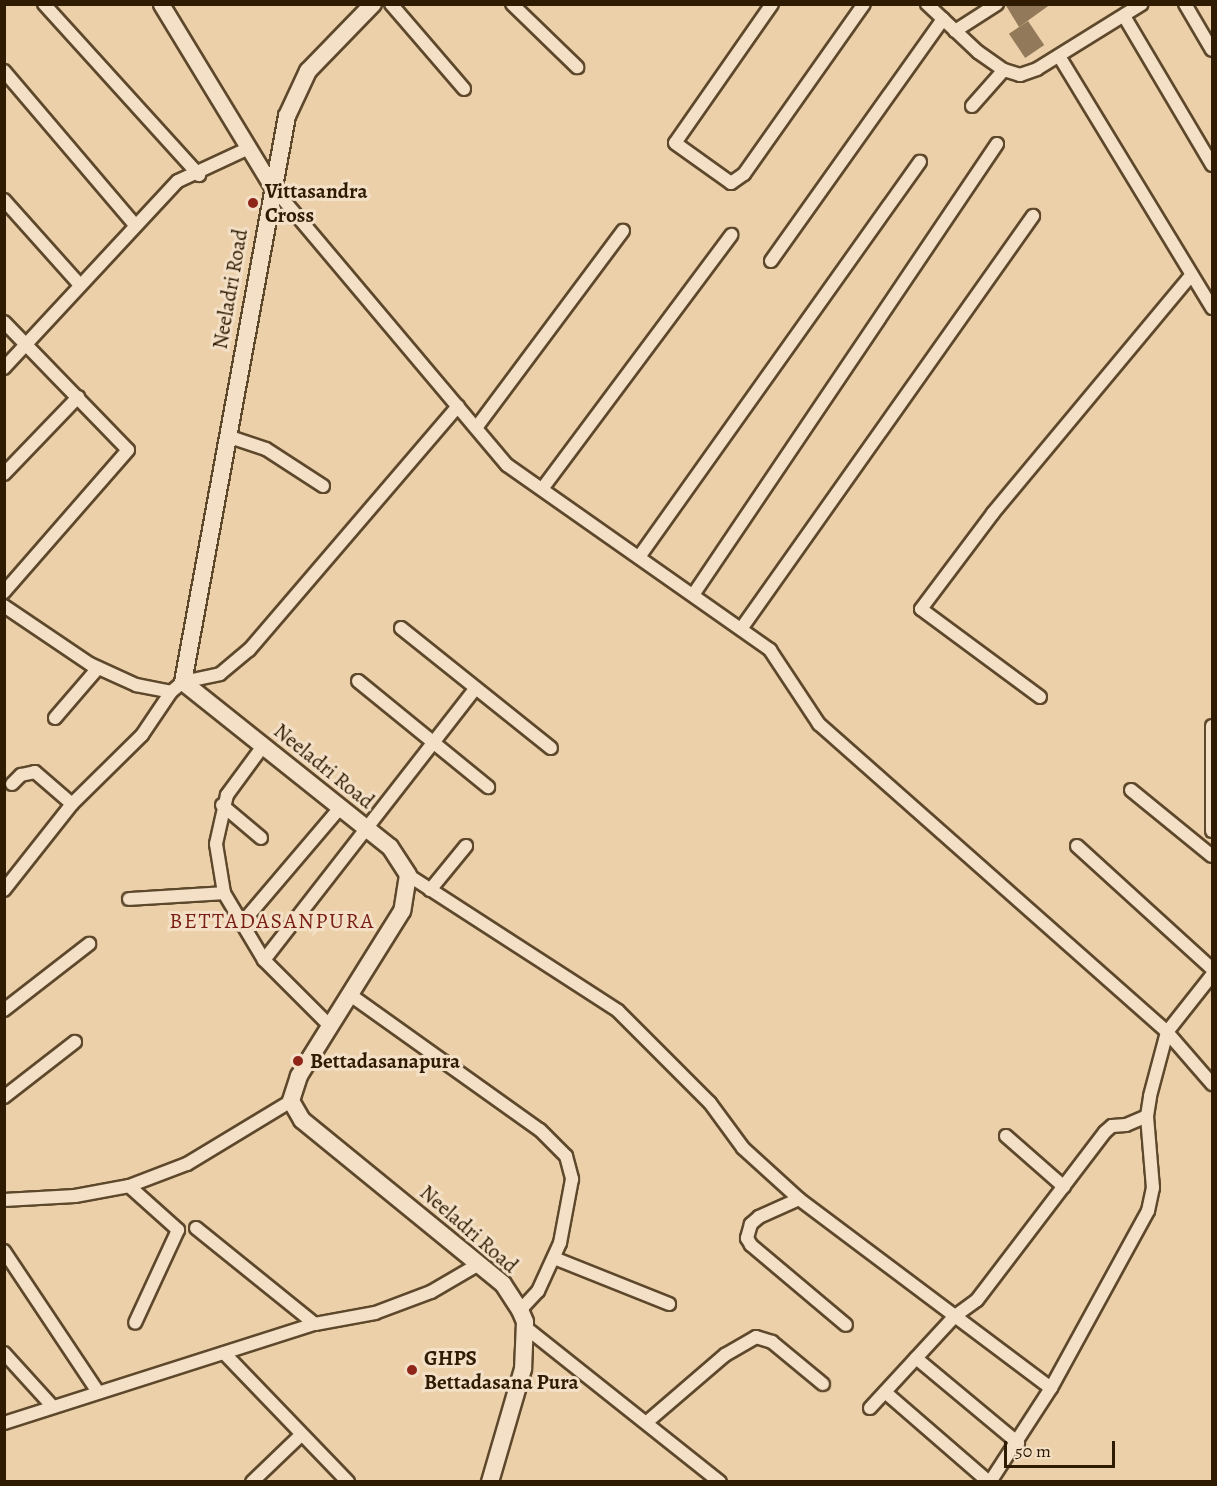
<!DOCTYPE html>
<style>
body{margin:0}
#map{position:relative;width:1217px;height:1486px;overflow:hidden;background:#ecd0a9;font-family:Alegreya,serif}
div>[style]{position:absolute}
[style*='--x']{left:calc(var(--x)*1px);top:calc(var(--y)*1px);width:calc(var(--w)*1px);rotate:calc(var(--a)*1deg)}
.building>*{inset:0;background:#917959;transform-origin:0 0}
.roads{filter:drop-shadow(2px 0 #5e482c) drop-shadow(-2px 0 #5e482c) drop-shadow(0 2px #5e482c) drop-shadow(0 -2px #5e482c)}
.minor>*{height:12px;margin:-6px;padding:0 6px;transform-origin:6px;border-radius:6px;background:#f3e0c7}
.tertiary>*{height:15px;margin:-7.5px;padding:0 7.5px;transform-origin:7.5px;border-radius:7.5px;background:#f3e0c7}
.secondary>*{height:16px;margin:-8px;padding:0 8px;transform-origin:8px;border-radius:8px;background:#f3e0c7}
.dots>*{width:16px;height:16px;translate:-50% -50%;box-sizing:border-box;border:3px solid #f3e0c7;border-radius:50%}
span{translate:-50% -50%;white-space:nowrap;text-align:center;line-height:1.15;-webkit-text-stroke:6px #f3e0c7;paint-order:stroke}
.poi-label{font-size:21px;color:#2f1a02;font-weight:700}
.left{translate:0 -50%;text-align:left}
.street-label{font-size:21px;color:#2f1a02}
.neighbourhood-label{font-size:22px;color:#7a1f14;letter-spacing:1.5px}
.frame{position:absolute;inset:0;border:6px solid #2f1a02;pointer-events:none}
.scale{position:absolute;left:1004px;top:1441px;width:111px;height:27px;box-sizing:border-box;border:3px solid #2f1a02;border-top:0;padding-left:8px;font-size:18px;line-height:21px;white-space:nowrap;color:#2f1a02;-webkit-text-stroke:4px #f3e0c7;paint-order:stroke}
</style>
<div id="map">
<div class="building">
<i style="clip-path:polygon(1005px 4px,1051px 4px,1019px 27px)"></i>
<i style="left:1028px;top:21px;width:29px;height:23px;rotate:56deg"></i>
</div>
<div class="roads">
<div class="minor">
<i style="--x:44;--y:4;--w:231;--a:47.8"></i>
<i style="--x:391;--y:4;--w:112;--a:49.3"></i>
<i style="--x:512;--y:4;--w:91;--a:44.1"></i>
<i style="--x:772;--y:4;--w:169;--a:124.9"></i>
<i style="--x:675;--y:143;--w:69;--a:35.5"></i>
<i style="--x:731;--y:183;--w:16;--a:-35"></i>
<i style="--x:744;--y:174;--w:208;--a:-54.8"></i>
<i style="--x:927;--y:4;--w:70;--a:43.3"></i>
<i style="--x:978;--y:52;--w:32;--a:35"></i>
<i style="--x:1004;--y:70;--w:17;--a:17"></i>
<i style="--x:1020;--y:75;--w:18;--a:-19"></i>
<i style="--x:1037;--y:69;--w:123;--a:-31.8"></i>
<i style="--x:1185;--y:4;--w:53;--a:59.6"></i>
<i style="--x:1124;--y:16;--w:173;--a:59.4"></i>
<i style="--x:955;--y:31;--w:50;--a:-32.7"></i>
<i style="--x:1059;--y:56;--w:295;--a:58.7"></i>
<i style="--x:4;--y:71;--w:202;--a:49.6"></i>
<i style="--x:972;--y:106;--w:48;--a:-48.4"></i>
<i style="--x:271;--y:185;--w:366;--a:49.9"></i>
<i style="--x:507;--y:465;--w:322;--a:35.1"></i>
<i style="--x:770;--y:650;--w:89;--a:56.5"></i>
<i style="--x:819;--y:724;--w:465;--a:41.5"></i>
<i style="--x:1167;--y:1032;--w:69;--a:49.1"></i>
<i style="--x:4;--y:200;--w:114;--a:48.2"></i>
<i style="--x:771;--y:261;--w:297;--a:-54.6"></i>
<i style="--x:4;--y:322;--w:178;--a:45.9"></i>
<i style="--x:128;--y:450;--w:189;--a:131.1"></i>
<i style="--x:4;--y:368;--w:255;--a:-47.1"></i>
<i style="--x:178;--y:181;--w:78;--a:-24.9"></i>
<i style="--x:476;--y:428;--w:246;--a:-53.3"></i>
<i style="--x:227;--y:436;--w:41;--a:18.4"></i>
<i style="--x:266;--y:449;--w:68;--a:33"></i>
<i style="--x:4;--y:474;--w:107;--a:-46.1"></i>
<i style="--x:542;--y:489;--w:317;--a:-53.3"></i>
<i style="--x:639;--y:557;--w:485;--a:-54.6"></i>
<i style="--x:693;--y:595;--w:544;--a:-56.02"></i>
<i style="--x:4;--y:606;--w:104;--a:34"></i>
<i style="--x:90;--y:664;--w:51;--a:24.5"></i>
<i style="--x:136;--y:685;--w:36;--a:11"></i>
<i style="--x:401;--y:628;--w:192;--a:38.7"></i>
<i style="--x:741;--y:629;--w:506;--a:-54.74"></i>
<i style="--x:358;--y:681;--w:168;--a:39.2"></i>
<i style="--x:1040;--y:697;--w:148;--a:-143.5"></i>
<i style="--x:921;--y:609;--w:120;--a:-53.1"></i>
<i style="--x:993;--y:513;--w:310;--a:-50.2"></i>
<i style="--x:55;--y:718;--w:66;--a:-49.3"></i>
<i style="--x:1212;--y:726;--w:105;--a:90"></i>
<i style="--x:263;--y:746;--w:61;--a:126.3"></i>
<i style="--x:227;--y:795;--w:50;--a:102.7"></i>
<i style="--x:216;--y:844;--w:50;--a:80.7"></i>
<i style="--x:224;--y:893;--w:78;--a:59.2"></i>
<i style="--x:12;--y:784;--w:13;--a:-45"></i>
<i style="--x:21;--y:775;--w:14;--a:-12"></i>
<i style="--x:35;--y:772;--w:49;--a:40.9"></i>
<i style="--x:1131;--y:790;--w:104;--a:39.2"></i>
<i style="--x:222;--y:805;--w:51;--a:40.2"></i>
<i style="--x:1077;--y:846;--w:183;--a:42.3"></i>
<i style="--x:408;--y:875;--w:250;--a:32.9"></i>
<i style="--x:618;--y:1011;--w:130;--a:45"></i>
<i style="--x:710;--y:1103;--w:56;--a:53.7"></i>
<i style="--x:743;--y:1148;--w:76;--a:42.3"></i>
<i style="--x:799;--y:1199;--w:315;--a:36.9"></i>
<i style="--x:4;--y:890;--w:110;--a:-51.7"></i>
<i style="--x:72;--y:804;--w:98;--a:-44.6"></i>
<i style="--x:142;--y:735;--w:52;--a:-56"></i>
<i style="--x:171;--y:692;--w:16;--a:-40"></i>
<i style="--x:183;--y:682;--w:38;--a:-12"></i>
<i style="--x:220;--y:674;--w:38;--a:-40"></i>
<i style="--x:249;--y:650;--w:321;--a:-49.4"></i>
<i style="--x:430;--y:890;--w:57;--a:-50.7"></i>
<i style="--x:129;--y:899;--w:95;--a:-3.6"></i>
<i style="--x:242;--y:923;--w:151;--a:-49.6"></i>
<i style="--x:349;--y:994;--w:234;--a:35.5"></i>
<i style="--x:540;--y:1130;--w:37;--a:45"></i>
<i style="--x:566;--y:1156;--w:24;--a:75"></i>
<i style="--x:572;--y:1179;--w:65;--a:100.6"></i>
<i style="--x:560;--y:1243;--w:53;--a:114.6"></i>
<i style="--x:538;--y:1291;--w:26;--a:133"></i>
<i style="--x:4;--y:1010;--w:108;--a:-37.8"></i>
<i style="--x:330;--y:1026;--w:93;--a:-135"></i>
<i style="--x:264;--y:960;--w:343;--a:-52.1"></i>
<i style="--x:4;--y:1097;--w:90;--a:-37.8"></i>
<i style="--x:1006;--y:1136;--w:77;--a:41.3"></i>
<i style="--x:129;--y:1186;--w:66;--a:41.9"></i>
<i style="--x:178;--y:1230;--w:102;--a:114.8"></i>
<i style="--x:799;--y:1199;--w:44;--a:155.8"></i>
<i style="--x:759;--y:1217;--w:11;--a:139"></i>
<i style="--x:751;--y:1224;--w:15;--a:106"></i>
<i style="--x:747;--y:1238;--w:8;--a:60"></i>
<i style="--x:751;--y:1245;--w:124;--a:40.1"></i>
<i style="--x:4;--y:1200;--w:71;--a:-3.2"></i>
<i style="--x:75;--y:1196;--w:55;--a:-10.5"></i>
<i style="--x:129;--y:1186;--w:62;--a:-20.8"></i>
<i style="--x:187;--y:1164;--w:122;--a:-31.2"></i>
<i style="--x:196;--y:1228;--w:153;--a:38.9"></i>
<i style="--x:4;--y:1251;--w:169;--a:56.3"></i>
<i style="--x:554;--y:1258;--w:124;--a:21.8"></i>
<i style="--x:525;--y:1327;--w:249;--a:38.5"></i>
<i style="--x:4;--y:1353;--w:73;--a:47.8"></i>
<i style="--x:224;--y:1353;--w:179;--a:46.1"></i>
<i style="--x:916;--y:1358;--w:133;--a:39.8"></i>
<i style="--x:885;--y:1392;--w:138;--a:40.9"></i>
<i style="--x:870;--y:1408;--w:125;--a:-47.3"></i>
<i style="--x:955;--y:1316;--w:27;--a:-36"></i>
<i style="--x:977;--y:1300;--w:211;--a:-52.7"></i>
<i style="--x:1105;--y:1132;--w:9;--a:-41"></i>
<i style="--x:1112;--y:1126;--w:14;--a:-4"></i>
<i style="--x:1126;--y:1125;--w:23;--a:-23"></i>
<i style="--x:647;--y:1422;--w:103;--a:-40.7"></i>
<i style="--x:725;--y:1355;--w:36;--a:-30"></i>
<i style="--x:756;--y:1337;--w:17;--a:17"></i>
<i style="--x:772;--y:1342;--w:66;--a:39.5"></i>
<i style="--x:4;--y:1423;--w:326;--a:-17.7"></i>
<i style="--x:315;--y:1324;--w:61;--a:-10.4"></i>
<i style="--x:375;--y:1313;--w:60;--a:-20.6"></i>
<i style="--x:431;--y:1292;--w:56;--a:-30.3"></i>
<i style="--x:252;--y:1482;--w:68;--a:-43.8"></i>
<i style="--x:990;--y:1482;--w:112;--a:-57"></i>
<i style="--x:1051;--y:1388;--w:202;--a:-61.3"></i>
<i style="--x:1148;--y:1211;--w:24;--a:-78"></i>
<i style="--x:1153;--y:1188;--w:72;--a:-94.8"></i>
<i style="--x:1147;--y:1116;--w:20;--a:-81"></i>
<i style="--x:1150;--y:1096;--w:66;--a:-75.1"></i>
<i style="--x:1167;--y:1032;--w:73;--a:-51.7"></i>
</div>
<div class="tertiary">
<i style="--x:161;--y:4;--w:212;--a:58.7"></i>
</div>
<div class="secondary">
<i style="--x:373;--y:4;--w:93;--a:134.1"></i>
<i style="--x:308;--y:71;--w:50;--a:115"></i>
<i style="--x:287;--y:116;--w:575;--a:100.41"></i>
<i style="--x:183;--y:682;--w:265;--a:38.6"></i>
<i style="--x:390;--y:847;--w:33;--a:57"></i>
<i style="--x:408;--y:875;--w:36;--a:99"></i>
<i style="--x:402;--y:911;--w:195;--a:122"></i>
<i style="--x:299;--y:1076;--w:26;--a:108"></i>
<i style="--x:291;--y:1101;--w:22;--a:60"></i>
<i style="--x:302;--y:1120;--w:259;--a:39.2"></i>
<i style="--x:503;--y:1284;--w:31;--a:57"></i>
<i style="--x:520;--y:1310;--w:13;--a:67"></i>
<i style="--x:525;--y:1322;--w:47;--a:92.4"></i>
<i style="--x:523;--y:1369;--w:118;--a:106.3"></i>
</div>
</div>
<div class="dots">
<i style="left:253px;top:203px;background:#8f2418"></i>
<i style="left:298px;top:1061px;background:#8f2418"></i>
<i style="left:412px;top:1370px;background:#8f2418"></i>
</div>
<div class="poi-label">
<span class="left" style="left:265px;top:203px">Vittasandra<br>Cross</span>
<span class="left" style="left:310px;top:1061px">Bettadasanapura</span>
<span class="left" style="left:424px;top:1370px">GHPS<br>Bettadasana Pura</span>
</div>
<div class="street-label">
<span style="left:230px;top:289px;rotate:-80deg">Neeladri Road</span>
<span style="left:324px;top:766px;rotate:39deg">Neeladri Road</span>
<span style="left:469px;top:1229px;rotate:41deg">Neeladri Road</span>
</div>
<div class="neighbourhood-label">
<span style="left:272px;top:922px">BETTADASANPURA</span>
</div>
<div class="frame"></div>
<div class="scale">50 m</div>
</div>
